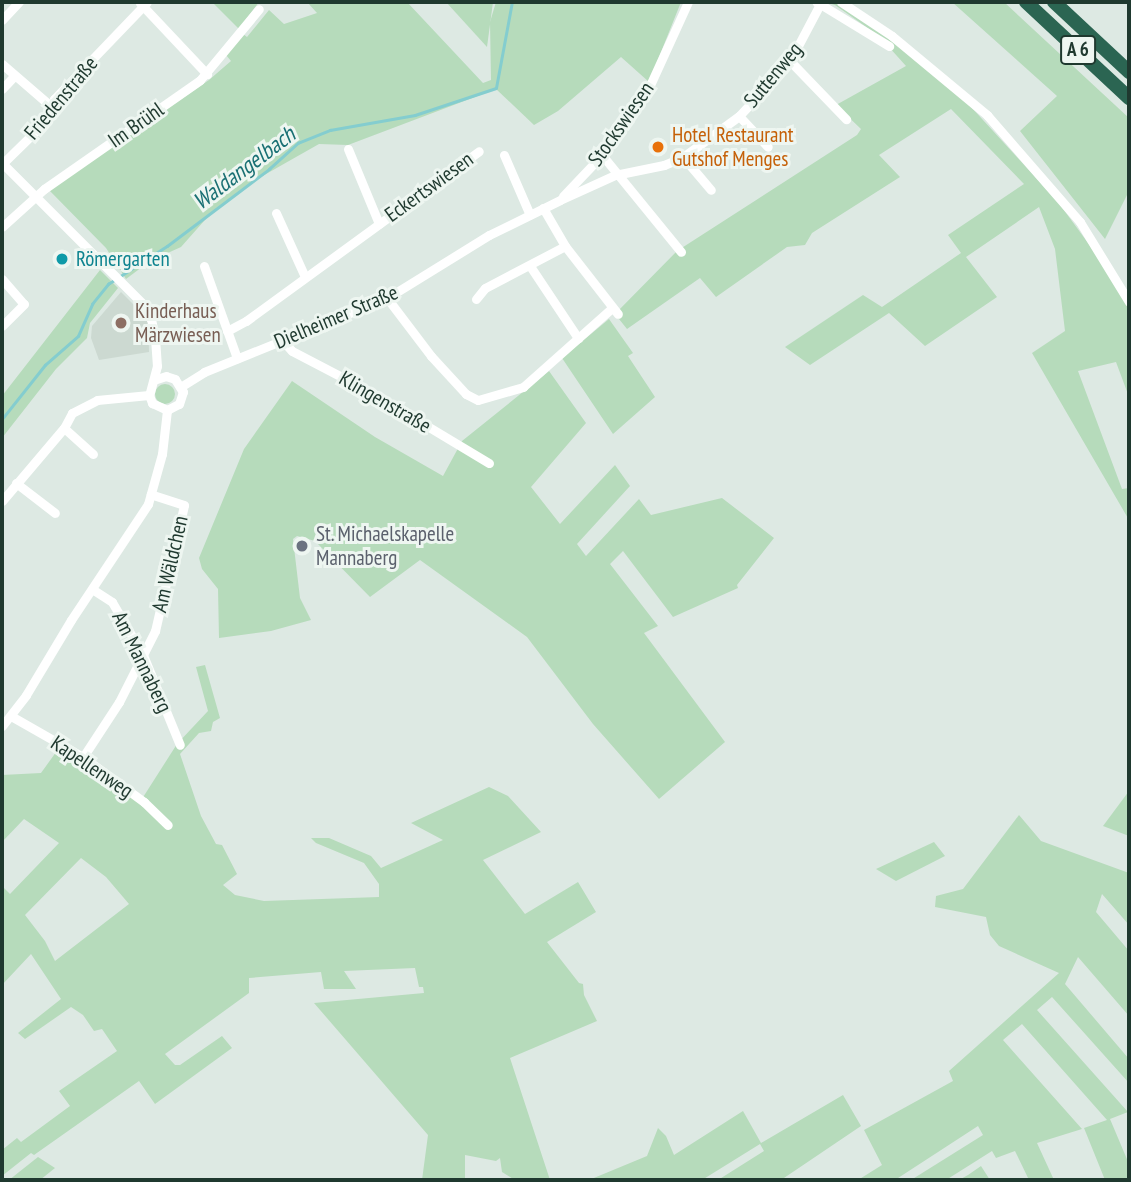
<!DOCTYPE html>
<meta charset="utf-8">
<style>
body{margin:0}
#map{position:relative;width:1131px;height:1182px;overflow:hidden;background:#dde9e3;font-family:"PT Sans Narrow",sans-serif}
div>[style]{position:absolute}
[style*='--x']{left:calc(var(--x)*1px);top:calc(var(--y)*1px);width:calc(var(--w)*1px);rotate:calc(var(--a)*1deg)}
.built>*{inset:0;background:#ccd9d1}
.green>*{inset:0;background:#b6dbbb}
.round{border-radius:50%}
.stream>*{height:2.5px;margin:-1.25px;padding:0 1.25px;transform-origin:1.25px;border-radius:1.25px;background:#84cdcf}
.minor>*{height:9px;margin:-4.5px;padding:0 4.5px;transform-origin:4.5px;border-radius:4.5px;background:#fff}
.highway>*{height:14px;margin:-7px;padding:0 7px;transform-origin:7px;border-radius:7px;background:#2b6552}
.dots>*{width:19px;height:19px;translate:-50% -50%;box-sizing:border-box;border:4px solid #eef6f1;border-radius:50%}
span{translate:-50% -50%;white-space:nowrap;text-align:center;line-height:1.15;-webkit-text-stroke:6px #eef6f1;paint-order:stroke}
.shield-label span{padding:2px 5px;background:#eef6f1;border:2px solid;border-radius:5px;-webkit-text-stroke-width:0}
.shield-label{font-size:19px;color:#1f392f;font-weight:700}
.street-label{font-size:21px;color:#1f392f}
.food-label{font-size:21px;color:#c56008}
.left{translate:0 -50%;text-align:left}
.culture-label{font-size:21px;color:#0d838f}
.education-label{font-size:21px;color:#785e54}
.worship-label{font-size:21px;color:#5b616d}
.water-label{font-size:23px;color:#1a7074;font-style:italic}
.frame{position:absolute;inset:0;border:4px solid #1f392f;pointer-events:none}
</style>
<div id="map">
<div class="built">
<i style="clip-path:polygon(121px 292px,148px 319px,149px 352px,99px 360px,91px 338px,92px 326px)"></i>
</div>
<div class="green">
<i style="clip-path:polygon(212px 2px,259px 2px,239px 29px)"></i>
<i style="clip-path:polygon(307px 2px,407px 2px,483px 83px,491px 80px,490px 22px,496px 2px,681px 2px,649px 82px,621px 57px,558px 111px,534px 125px,496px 89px,348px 145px,319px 144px,259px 178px,212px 212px,181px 247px,150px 261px,126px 279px,106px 248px,49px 190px,209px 80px,231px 61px,226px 55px,243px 34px,247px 37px,269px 10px,284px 24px,317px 13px)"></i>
<i style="clip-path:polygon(446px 2px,493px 2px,487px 47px)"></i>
<i style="clip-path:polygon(824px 2px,835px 2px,889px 38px,961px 96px,1058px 202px,1110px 273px,1129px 308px,1129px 397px,1116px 362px,1078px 371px,1122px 489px,1129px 488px,1129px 520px,1032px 353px,1065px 331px,1055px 249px,1039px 207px,966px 257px,997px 297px,925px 346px,889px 313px,810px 365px,785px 347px,863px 295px,882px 307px,961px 253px,948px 235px,1024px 184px,951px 109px,879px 155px,900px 177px,812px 233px,805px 245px,787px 247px,716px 297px,700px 278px,627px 329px,615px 314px,677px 251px,857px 135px,861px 129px,836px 105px,906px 66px,879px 36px,835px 5px)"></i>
<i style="clip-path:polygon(952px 2px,1004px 2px,1129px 118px,1129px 191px,1105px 239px,1020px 131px,1057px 96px)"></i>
<i style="clip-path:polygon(100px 270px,118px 288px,90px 323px,87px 338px,56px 369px,2px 438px,2px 396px)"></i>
<i style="clip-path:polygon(609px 319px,633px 353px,628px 356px,655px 397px,613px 434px,562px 358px)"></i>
<i style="clip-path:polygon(549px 371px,586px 423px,531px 487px,560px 524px,615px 465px,630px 486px,577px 544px,586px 556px,639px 499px,651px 515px,722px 498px,774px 538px,737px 585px,738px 588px,673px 617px,623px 551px,610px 564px,658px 626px,644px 633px,725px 742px,659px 799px,593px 724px,527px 637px,420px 560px,370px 597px,315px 541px,297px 536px,293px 539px,300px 598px,311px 620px,271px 631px,219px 638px,218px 589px,202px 569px,199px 558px,244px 449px,292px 381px,375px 437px,443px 476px,462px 441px)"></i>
<i class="round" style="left:155px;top:384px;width:20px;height:20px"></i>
<i style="clip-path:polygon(evenodd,205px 665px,220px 718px,213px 722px,211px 731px,199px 733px,180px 754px,201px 816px,216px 844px,222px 845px,237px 874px,223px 885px,235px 895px,264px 901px,379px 897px,379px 884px,364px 863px,316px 843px,311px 838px,329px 838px,371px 856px,381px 868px,443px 840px,411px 823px,489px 787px,508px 796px,541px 832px,483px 860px,525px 914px,578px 882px,596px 912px,547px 942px,579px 983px,583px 984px,584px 995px,597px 1021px,510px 1058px,550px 1180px,515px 1180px,502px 1172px,500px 1158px,496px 1161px,465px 1155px,465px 1180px,422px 1180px,428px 1135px,314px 1003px,424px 993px,423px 987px,419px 987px,415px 968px,344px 971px,356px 989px,324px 989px,321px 972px,249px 978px,249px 993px,165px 1054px,175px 1065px,180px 1065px,222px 1036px,232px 1048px,155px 1104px,139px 1081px,34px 1155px,31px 1153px,2px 1176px,2px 1150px,17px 1138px,21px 1142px,70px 1106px,59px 1091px,117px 1051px,102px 1029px,94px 1031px,83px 1015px,71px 1007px,25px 1039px,18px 1033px,61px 999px,31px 954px,2px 985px,2px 886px,10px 894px,59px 843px,24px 819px,2px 842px,2px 775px,41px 773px,59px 748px,140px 802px,177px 744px,208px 711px,196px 667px,205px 665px,81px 858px,106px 877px,129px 904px,55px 961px,45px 941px,25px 915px,81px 858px)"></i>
<i style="clip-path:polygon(1129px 791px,1129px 836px,1103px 826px)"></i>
<i style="clip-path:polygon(1019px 815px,1041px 841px,1129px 873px,1129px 925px,1102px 894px,1096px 912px,1129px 951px,1129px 1016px,1078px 957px,1065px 984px,1129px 1059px,1129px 1083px,1052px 997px,1037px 1010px,1128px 1112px,1110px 1119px,1129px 1164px,1129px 1180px,1105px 1180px,1084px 1128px,1107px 1120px,1022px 1024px,1003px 1040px,1082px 1129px,1037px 1143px,1054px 1180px,1029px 1180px,1015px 1151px,996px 1158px,992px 1151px,946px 1180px,911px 1180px,983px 1135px,978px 1126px,895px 1180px,858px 1180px,882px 1165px,864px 1130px,953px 1081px,949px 1071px,1059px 973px,999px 946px,990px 935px,986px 917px,935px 907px,936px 896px,963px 889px)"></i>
<i style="clip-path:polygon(934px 842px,945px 856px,896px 881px,876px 869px)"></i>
<i style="clip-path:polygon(843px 1095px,861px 1126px,781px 1180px,718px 1180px,764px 1151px,760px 1144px,702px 1180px,589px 1180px,647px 1156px,658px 1128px,666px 1136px,674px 1155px,743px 1111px,761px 1143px)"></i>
<i style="clip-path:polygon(38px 1157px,55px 1168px,40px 1180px,9px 1180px)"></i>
<i style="clip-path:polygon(981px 1166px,990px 1180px,959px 1180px,968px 1175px)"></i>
</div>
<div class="stream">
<i style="--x:2;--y:419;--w:69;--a:-51.5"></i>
<i style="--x:45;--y:365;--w:44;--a:-41.3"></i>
<i style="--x:78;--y:336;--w:35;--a:-66"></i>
<i style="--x:92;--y:304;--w:26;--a:-51"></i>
<i style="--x:108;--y:284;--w:70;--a:-32.8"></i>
<i style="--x:167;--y:246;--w:128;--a:-37"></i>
<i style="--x:269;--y:169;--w:39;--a:-42"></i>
<i style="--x:298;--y:143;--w:35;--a:-22"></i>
<i style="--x:330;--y:130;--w:86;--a:-10"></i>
<i style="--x:415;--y:115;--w:85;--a:-18.4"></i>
<i style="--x:496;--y:88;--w:87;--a:-79.5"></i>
</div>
<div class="minor">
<i style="--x:841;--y:2;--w:61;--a:33.7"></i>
<i style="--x:892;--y:36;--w:124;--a:39.7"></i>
<i style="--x:987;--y:115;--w:142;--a:49"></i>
<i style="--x:1080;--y:222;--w:94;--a:58.5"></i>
<i style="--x:140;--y:3;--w:98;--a:46.7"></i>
<i style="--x:820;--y:4;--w:81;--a:31.3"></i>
<i style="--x:2;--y:20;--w:25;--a:-47"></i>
<i style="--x:790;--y:61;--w:81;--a:46"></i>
<i style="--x:2;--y:64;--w:67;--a:40.8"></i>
<i style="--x:2;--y:89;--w:18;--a:-47"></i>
<i style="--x:739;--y:116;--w:42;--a:46.9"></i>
<i style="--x:348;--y:149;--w:81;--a:67.5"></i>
<i style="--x:504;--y:155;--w:65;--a:66.6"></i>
<i style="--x:602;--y:155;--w:125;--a:50.8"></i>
<i style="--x:683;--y:157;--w:43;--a:49.7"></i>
<i style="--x:2;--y:163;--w:198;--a:45"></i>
<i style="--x:142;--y:303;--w:18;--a:61"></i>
<i style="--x:151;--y:319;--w:19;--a:78"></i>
<i style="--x:155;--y:338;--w:28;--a:86"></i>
<i style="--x:157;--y:366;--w:30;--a:105"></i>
<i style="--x:149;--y:395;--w:9;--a:69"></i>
<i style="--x:152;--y:403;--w:17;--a:25"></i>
<i style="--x:167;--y:410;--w:13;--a:-27"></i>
<i style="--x:179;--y:404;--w:13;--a:-72"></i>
<i style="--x:183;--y:392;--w:15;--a:-122"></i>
<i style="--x:175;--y:379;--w:9;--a:-162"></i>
<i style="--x:166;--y:376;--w:13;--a:162"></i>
<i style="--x:2;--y:164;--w:70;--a:-44.4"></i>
<i style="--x:52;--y:115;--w:16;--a:-83"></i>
<i style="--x:54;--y:99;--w:134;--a:-46.2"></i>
<i style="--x:563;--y:196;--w:57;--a:-46.4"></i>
<i style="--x:602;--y:155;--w:75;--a:-54.2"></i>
<i style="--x:646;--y:94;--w:101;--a:-65.5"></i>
<i style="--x:543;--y:208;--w:44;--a:59.9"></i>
<i style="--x:565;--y:246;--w:86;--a:52.1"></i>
<i style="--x:276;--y:213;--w:70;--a:65.6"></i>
<i style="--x:2;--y:227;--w:57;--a:-42.1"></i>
<i style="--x:44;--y:189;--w:190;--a:-34.9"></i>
<i style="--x:200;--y:80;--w:92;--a:-50.3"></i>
<i style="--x:204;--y:266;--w:98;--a:70.3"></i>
<i style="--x:530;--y:266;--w:87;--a:56.3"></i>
<i style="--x:2;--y:279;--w:33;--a:49"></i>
<i style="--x:24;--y:304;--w:31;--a:135"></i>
<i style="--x:387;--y:298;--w:73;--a:52.8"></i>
<i style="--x:431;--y:356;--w:52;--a:47.4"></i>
<i style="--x:466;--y:394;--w:13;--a:27"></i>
<i style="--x:478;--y:400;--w:47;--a:-16.1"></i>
<i style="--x:523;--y:387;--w:118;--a:-41.6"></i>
<i style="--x:476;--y:299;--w:14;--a:-51"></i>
<i style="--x:485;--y:288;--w:90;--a:-27.7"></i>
<i style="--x:227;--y:331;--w:21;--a:-28"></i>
<i style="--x:246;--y:321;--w:288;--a:-36.1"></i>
<i style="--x:283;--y:341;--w:13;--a:48"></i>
<i style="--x:292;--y:351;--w:87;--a:27.5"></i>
<i style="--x:369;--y:391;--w:140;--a:31"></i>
<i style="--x:182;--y:386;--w:26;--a:-32"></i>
<i style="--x:204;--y:372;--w:197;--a:-22"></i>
<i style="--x:387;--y:298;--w:120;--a:-31.7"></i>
<i style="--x:489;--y:235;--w:79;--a:-26.2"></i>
<i style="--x:560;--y:200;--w:60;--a:-24.4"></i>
<i style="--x:615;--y:175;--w:50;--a:-11.5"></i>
<i style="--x:664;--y:165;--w:21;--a:-23"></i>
<i style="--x:683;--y:157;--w:69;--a:-36.2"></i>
<i style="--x:739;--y:116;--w:75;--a:-47.2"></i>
<i style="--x:790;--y:61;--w:64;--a:-62.2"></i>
<i style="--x:820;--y:4;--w:4;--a:-153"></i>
<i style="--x:64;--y:428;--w:39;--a:42"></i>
<i style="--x:16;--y:483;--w:49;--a:37.6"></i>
<i style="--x:2;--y:501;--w:96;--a:-49.7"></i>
<i style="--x:64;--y:428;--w:17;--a:-62"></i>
<i style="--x:72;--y:413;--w:28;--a:-27"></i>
<i style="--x:97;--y:400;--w:52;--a:-5.5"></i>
<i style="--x:92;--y:589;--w:24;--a:33"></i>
<i style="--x:112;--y:602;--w:61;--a:59.7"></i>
<i style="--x:143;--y:655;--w:97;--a:67.7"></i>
<i style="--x:11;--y:716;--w:83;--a:29.7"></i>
<i style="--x:83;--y:757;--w:76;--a:36.4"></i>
<i style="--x:144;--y:802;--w:33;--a:44"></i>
<i style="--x:2;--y:726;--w:39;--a:-52"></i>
<i style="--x:26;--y:695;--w:87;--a:-59"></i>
<i style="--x:71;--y:620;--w:139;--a:-56.4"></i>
<i style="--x:148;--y:504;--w:52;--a:-74.4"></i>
<i style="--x:162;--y:454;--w:44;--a:-83.5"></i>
<i style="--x:83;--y:757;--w:66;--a:-56.8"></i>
<i style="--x:119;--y:702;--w:80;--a:-63.1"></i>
<i style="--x:155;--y:631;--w:129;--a:-77"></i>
<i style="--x:184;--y:505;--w:35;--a:-162"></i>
</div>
<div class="highway">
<i style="--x:1026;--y:2;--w:141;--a:43"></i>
<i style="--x:1054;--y:2;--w:103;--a:43"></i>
</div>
<div class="dots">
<i style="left:658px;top:147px;background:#e8710a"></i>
<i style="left:62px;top:259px;background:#0f9aa8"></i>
<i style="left:121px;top:323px;background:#8d6e63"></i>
<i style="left:302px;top:546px;background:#6b7280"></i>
</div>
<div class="shield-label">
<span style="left:1078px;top:50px">A 6</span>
</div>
<div class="street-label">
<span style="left:773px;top:75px;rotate:-50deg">Suttenweg</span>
<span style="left:61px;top:98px;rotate:-50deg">Friedenstraße</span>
<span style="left:621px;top:124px;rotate:-55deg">Stockswiesen</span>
<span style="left:136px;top:125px;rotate:-35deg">Im Brühl</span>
<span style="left:429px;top:187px;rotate:-36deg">Eckertswiesen</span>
<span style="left:336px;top:317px;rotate:-23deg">Dielheimer Straße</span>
<span style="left:385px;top:402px;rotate:30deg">Klingenstraße</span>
<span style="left:170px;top:564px;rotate:-77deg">Am Wäldchen</span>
<span style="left:142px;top:662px;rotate:64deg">Am Mannaberg</span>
<span style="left:92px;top:767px;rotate:34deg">Kapellenweg</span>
</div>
<div class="food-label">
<span class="left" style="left:672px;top:147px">Hotel Restaurant<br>Gutshof Menges</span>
</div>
<div class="culture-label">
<span class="left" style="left:76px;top:259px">Römergarten</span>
</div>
<div class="education-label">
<span class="left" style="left:135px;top:323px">Kinderhaus<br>Märzwiesen</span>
</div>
<div class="worship-label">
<span class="left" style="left:316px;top:546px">St. Michaelskapelle<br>Mannaberg</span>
</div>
<div class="water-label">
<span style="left:244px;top:168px;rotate:-37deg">Waldangelbach</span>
</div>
<div class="frame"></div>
</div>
